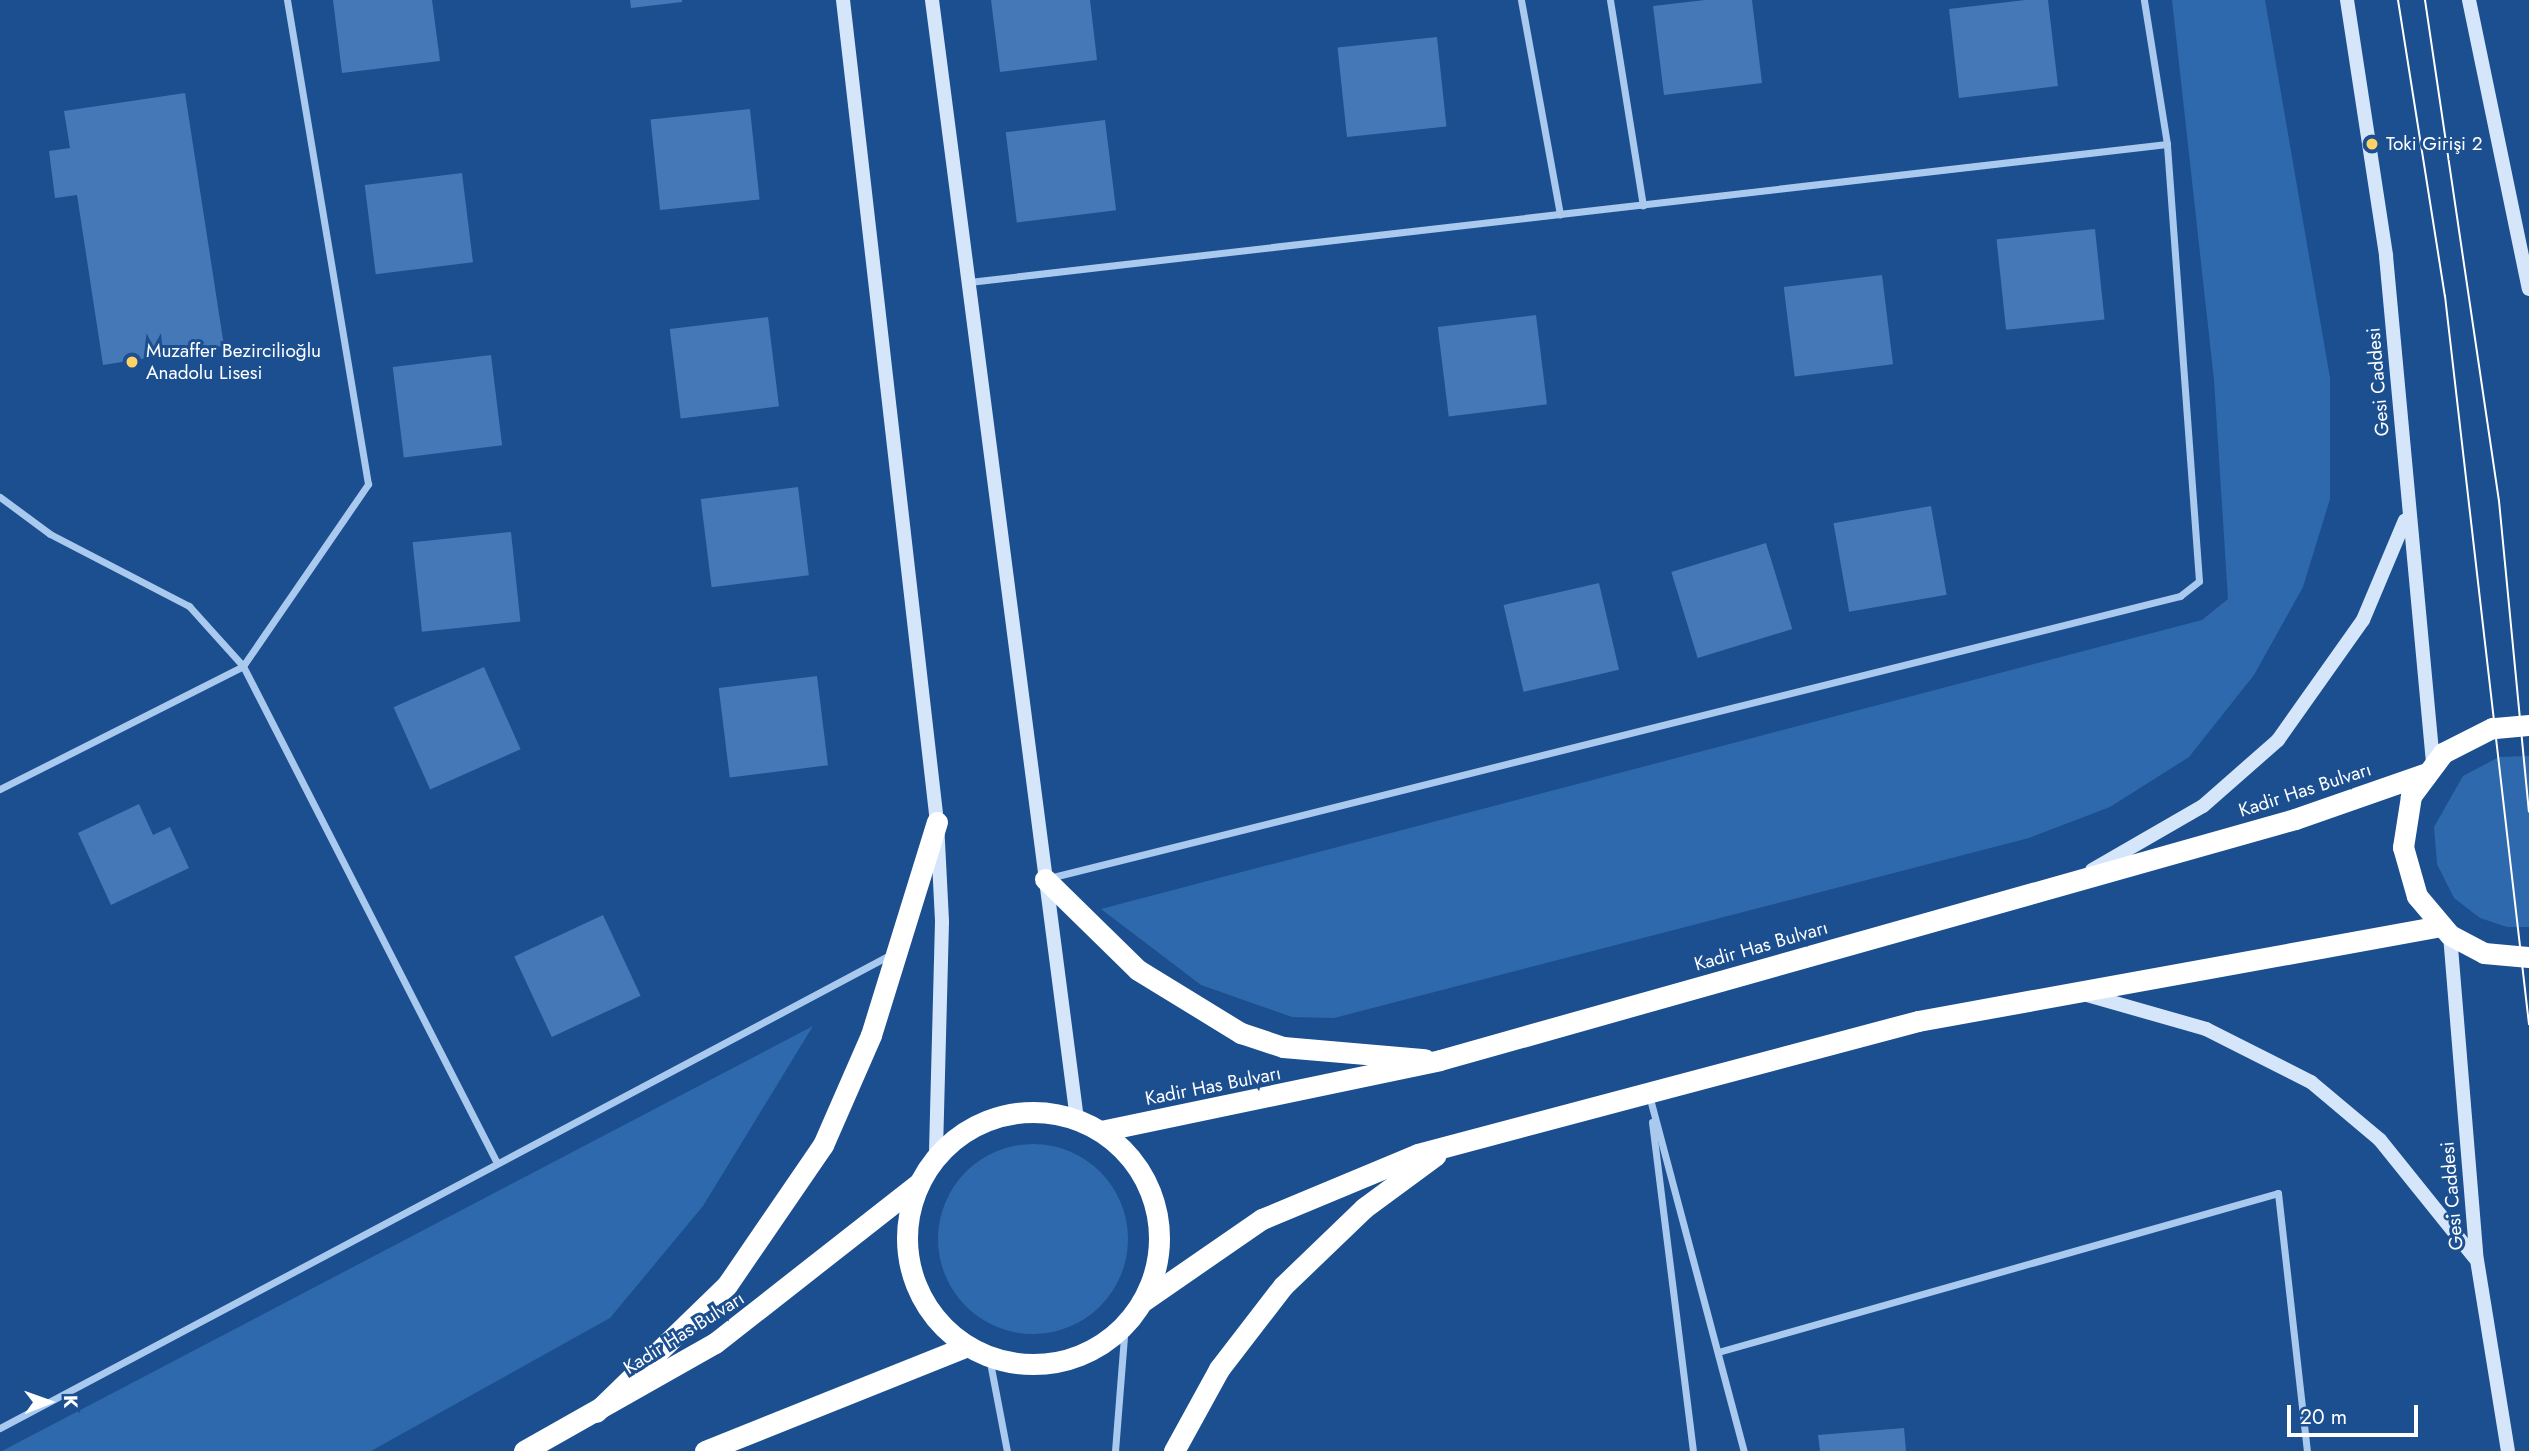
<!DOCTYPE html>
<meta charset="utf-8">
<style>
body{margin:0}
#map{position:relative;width:2529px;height:1451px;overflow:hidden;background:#1b4f8f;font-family:Jost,sans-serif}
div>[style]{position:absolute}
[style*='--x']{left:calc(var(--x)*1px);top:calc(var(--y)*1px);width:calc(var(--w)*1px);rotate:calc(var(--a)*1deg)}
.green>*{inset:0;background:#2e69ad}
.round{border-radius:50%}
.building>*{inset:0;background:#4478b7;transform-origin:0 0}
.street>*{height:7px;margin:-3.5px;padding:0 3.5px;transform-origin:3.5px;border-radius:3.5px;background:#a9c9ee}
.secondary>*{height:14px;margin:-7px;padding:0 7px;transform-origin:7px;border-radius:7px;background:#d6e6fa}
.highway>*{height:21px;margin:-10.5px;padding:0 10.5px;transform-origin:10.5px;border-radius:10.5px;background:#fff}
.highway>.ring{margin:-10.5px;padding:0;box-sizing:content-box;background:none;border:21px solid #fff;border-radius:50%}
.tram>*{height:2px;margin:-1px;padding:0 1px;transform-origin:1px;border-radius:1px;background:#fff}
.dots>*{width:19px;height:19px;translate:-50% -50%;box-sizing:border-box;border:4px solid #1b4f8f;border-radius:50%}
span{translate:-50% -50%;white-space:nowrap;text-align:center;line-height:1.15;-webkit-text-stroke:6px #1b4f8f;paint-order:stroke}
.poi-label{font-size:19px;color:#fff}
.left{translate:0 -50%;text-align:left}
.street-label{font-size:19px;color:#fff}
.north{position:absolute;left:14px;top:1367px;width:70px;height:70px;-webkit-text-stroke:5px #1b4f8f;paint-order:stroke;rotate:89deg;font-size:19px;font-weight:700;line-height:28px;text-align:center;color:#fff}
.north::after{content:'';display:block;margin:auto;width:24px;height:32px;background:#fff;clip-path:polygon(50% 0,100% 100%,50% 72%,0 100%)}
.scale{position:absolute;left:2287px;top:1405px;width:131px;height:32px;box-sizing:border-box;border:4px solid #fff;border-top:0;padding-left:9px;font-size:21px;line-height:24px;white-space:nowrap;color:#fff;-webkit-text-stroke:5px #1b4f8f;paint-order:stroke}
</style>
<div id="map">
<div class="green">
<i style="clip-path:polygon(2172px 0,2265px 0,2330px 378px,2330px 499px,2303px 587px,2254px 675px,2189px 757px,2110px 807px,2029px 838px,1334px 1018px,1292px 1017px,1201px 985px,1101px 909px,2202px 620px,2228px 599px,2214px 380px)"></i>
<i style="clip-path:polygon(2529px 756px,2529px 927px,2507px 927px,2480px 918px,2454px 898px,2437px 864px,2434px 827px,2463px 776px,2499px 757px)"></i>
<i style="clip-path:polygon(813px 1026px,703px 1206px,610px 1318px,371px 1451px,2px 1451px)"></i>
<i class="round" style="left:938px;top:1144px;width:190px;height:190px"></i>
</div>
<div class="building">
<i style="clip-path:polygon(333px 0,432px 0,440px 61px,342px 73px)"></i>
<i style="clip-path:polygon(630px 0,682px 0,682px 2px,631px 8px)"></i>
<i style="clip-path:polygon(991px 0,1090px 0,1097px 60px,1000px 72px)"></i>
<i style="clip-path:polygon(1705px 0,1752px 0,1762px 83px,1664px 95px,1653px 6px)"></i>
<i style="clip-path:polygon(2025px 0,2048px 0,2058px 86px,1959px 98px,1949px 9px)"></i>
<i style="left:1437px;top:37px;width:90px;height:100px;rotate:84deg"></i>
<i style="clip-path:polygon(185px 93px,224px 346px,103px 365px,77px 195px,55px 198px,49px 151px,70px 148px,64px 111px)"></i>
<i style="left:750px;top:109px;width:91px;height:100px;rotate:84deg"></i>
<i style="left:1105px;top:120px;width:91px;height:100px;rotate:83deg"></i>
<i style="left:462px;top:173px;width:90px;height:98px;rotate:83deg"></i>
<i style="left:2095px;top:229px;width:91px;height:99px;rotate:84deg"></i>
<i style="left:1882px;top:275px;width:90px;height:99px;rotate:83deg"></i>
<i style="left:1536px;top:315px;width:90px;height:99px;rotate:83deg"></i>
<i style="left:768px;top:317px;width:90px;height:99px;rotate:83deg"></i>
<i style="left:491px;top:355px;width:91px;height:99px;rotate:83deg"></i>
<i style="left:798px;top:487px;width:89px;height:98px;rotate:83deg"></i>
<i style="left:1931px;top:506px;width:90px;height:99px;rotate:80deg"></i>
<i style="left:511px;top:532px;width:90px;height:99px;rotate:84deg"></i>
<i style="left:1766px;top:543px;width:90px;height:99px;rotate:73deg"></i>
<i style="left:1599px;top:583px;width:89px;height:98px;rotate:77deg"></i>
<i style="left:484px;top:667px;width:90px;height:99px;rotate:66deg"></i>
<i style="left:817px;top:676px;width:90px;height:99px;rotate:83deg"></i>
<i style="clip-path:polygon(139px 804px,153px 835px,170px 827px,189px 868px,111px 905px,78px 833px)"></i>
<i style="left:603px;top:915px;width:89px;height:98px;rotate:65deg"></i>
<i style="clip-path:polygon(1904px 1428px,1906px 1451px,1820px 1451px,1818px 1435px)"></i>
</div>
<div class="street">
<i style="--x:1521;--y:0;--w:218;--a:79.7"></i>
<i style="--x:1610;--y:0;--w:208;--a:80.9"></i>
<i style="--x:969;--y:282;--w:1206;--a:-6.57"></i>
<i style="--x:0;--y:497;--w:62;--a:36.5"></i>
<i style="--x:50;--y:534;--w:157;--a:27.4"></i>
<i style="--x:189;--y:606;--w:81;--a:48"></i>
<i style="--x:243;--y:666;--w:558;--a:62.93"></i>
<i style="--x:0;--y:789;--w:272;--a:-26.8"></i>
<i style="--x:243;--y:666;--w:221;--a:-55.5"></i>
<i style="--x:368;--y:484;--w:491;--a:-99.5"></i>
<i style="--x:1049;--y:878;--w:1166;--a:-14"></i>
<i style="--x:2180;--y:596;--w:24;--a:-38"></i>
<i style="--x:2199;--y:581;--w:438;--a:-94.2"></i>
<i style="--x:2167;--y:144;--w:146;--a:-99.1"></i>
<i style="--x:1649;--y:1095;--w:368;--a:75.1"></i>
<i style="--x:1652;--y:1122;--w:332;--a:82.9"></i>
<i style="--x:1718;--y:1352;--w:582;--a:-15.85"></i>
<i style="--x:2278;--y:1193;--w:260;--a:83.6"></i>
<i style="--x:989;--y:1357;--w:96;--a:79.2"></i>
<i style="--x:0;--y:1428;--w:1008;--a:-27.99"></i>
<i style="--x:1115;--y:1451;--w:126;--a:-85.5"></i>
</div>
<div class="secondary">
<i style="--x:843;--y:0;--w:827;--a:83.48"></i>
<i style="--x:937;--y:822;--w:100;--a:87.1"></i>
<i style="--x:942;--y:922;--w:235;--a:91.5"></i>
<i style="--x:932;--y:0;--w:1128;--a:82.62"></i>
<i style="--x:2347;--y:0;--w:259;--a:81.3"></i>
<i style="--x:2386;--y:256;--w:509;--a:84.7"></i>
<i style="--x:2469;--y:0;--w:295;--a:78.3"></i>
<i style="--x:2092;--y:870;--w:128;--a:-30"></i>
<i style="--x:2203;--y:806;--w:100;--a:-41.3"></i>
<i style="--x:2278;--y:740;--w:147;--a:-54.7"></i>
<i style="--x:2363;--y:620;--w:108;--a:-67.2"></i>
<i style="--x:2450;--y:935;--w:326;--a:85.3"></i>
<i style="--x:2477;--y:1260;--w:193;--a:80.8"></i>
<i style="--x:2087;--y:995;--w:124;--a:15.9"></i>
<i style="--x:2206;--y:1029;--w:118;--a:26.8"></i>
<i style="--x:2311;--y:1082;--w:90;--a:40"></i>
<i style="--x:2380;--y:1140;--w:151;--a:51.2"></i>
</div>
<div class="highway">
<i style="--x:2529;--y:725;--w:37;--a:175"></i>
<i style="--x:2492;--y:728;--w:55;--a:153"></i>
<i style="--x:2443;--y:753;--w:54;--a:126.7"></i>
<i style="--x:2411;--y:796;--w:52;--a:98.9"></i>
<i style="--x:2403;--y:847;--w:51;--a:74.1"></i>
<i style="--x:2417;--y:896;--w:51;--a:49.8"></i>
<i style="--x:2450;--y:935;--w:38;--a:28"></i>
<i style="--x:2484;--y:953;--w:45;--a:5.1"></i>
<i style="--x:1045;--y:879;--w:130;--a:44.4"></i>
<i style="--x:1138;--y:970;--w:121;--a:31.5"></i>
<i style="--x:1241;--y:1033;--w:44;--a:18.4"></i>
<i style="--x:1283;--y:1047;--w:142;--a:4.9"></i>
<i class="ring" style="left:907px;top:1112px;width:231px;height:231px"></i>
<i style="--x:1101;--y:1131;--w:346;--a:-11.8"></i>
<i style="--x:1440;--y:1060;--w:888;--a:-15.74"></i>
<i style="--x:2295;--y:819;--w:137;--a:-19.2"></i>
<i style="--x:1143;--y:1301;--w:145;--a:-34.6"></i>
<i style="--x:1262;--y:1219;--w:169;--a:-22.6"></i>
<i style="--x:1418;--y:1154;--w:517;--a:-14.9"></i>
<i style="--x:1918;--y:1021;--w:532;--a:-10.3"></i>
<i style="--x:596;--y:1412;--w:182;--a:-44.1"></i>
<i style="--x:727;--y:1285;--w:170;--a:-55.6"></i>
<i style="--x:823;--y:1145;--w:120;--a:-66.4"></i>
<i style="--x:871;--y:1035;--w:223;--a:-72.8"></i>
<i style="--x:524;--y:1451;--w:219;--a:-29.5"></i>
<i style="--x:715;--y:1343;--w:259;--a:-38.1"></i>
<i style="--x:705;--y:1451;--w:282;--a:-21.8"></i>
<i style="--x:1174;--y:1451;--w:94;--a:-61.2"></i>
<i style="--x:1219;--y:1369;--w:105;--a:-52.4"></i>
<i style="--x:1283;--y:1286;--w:112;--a:-43.9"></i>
<i style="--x:1364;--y:1208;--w:89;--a:-36.4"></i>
</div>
<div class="tram">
<i style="--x:2398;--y:0;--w:300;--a:81"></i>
<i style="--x:2445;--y:296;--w:733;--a:83.42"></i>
<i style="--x:2425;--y:0;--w:506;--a:81.6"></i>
<i style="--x:2499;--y:501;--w:312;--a:84.5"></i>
</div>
<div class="dots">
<i style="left:2372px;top:144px;background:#ffd166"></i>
<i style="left:132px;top:362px;background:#ffd166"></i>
</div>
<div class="poi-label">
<span class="left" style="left:2386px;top:144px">Toki Girişi 2</span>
<span class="left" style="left:146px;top:362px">Muzaffer Bezircilioğlu<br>Anadolu Lisesi</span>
</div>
<div class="street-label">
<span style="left:2378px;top:382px;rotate:-95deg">Gesi Caddesi</span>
<span style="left:2305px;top:790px;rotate:-18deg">Kadir Has Bulvarı</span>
<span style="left:1761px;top:946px;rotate:-16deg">Kadir Has Bulvarı</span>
<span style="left:1213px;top:1086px;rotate:-11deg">Kadir Has Bulvarı</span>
<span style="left:2452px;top:1196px;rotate:-95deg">Gesi Caddesi</span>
<span style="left:684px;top:1333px;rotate:-32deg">Kadir Has Bulvarı</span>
</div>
<div class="north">K</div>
<div class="scale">20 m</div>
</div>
